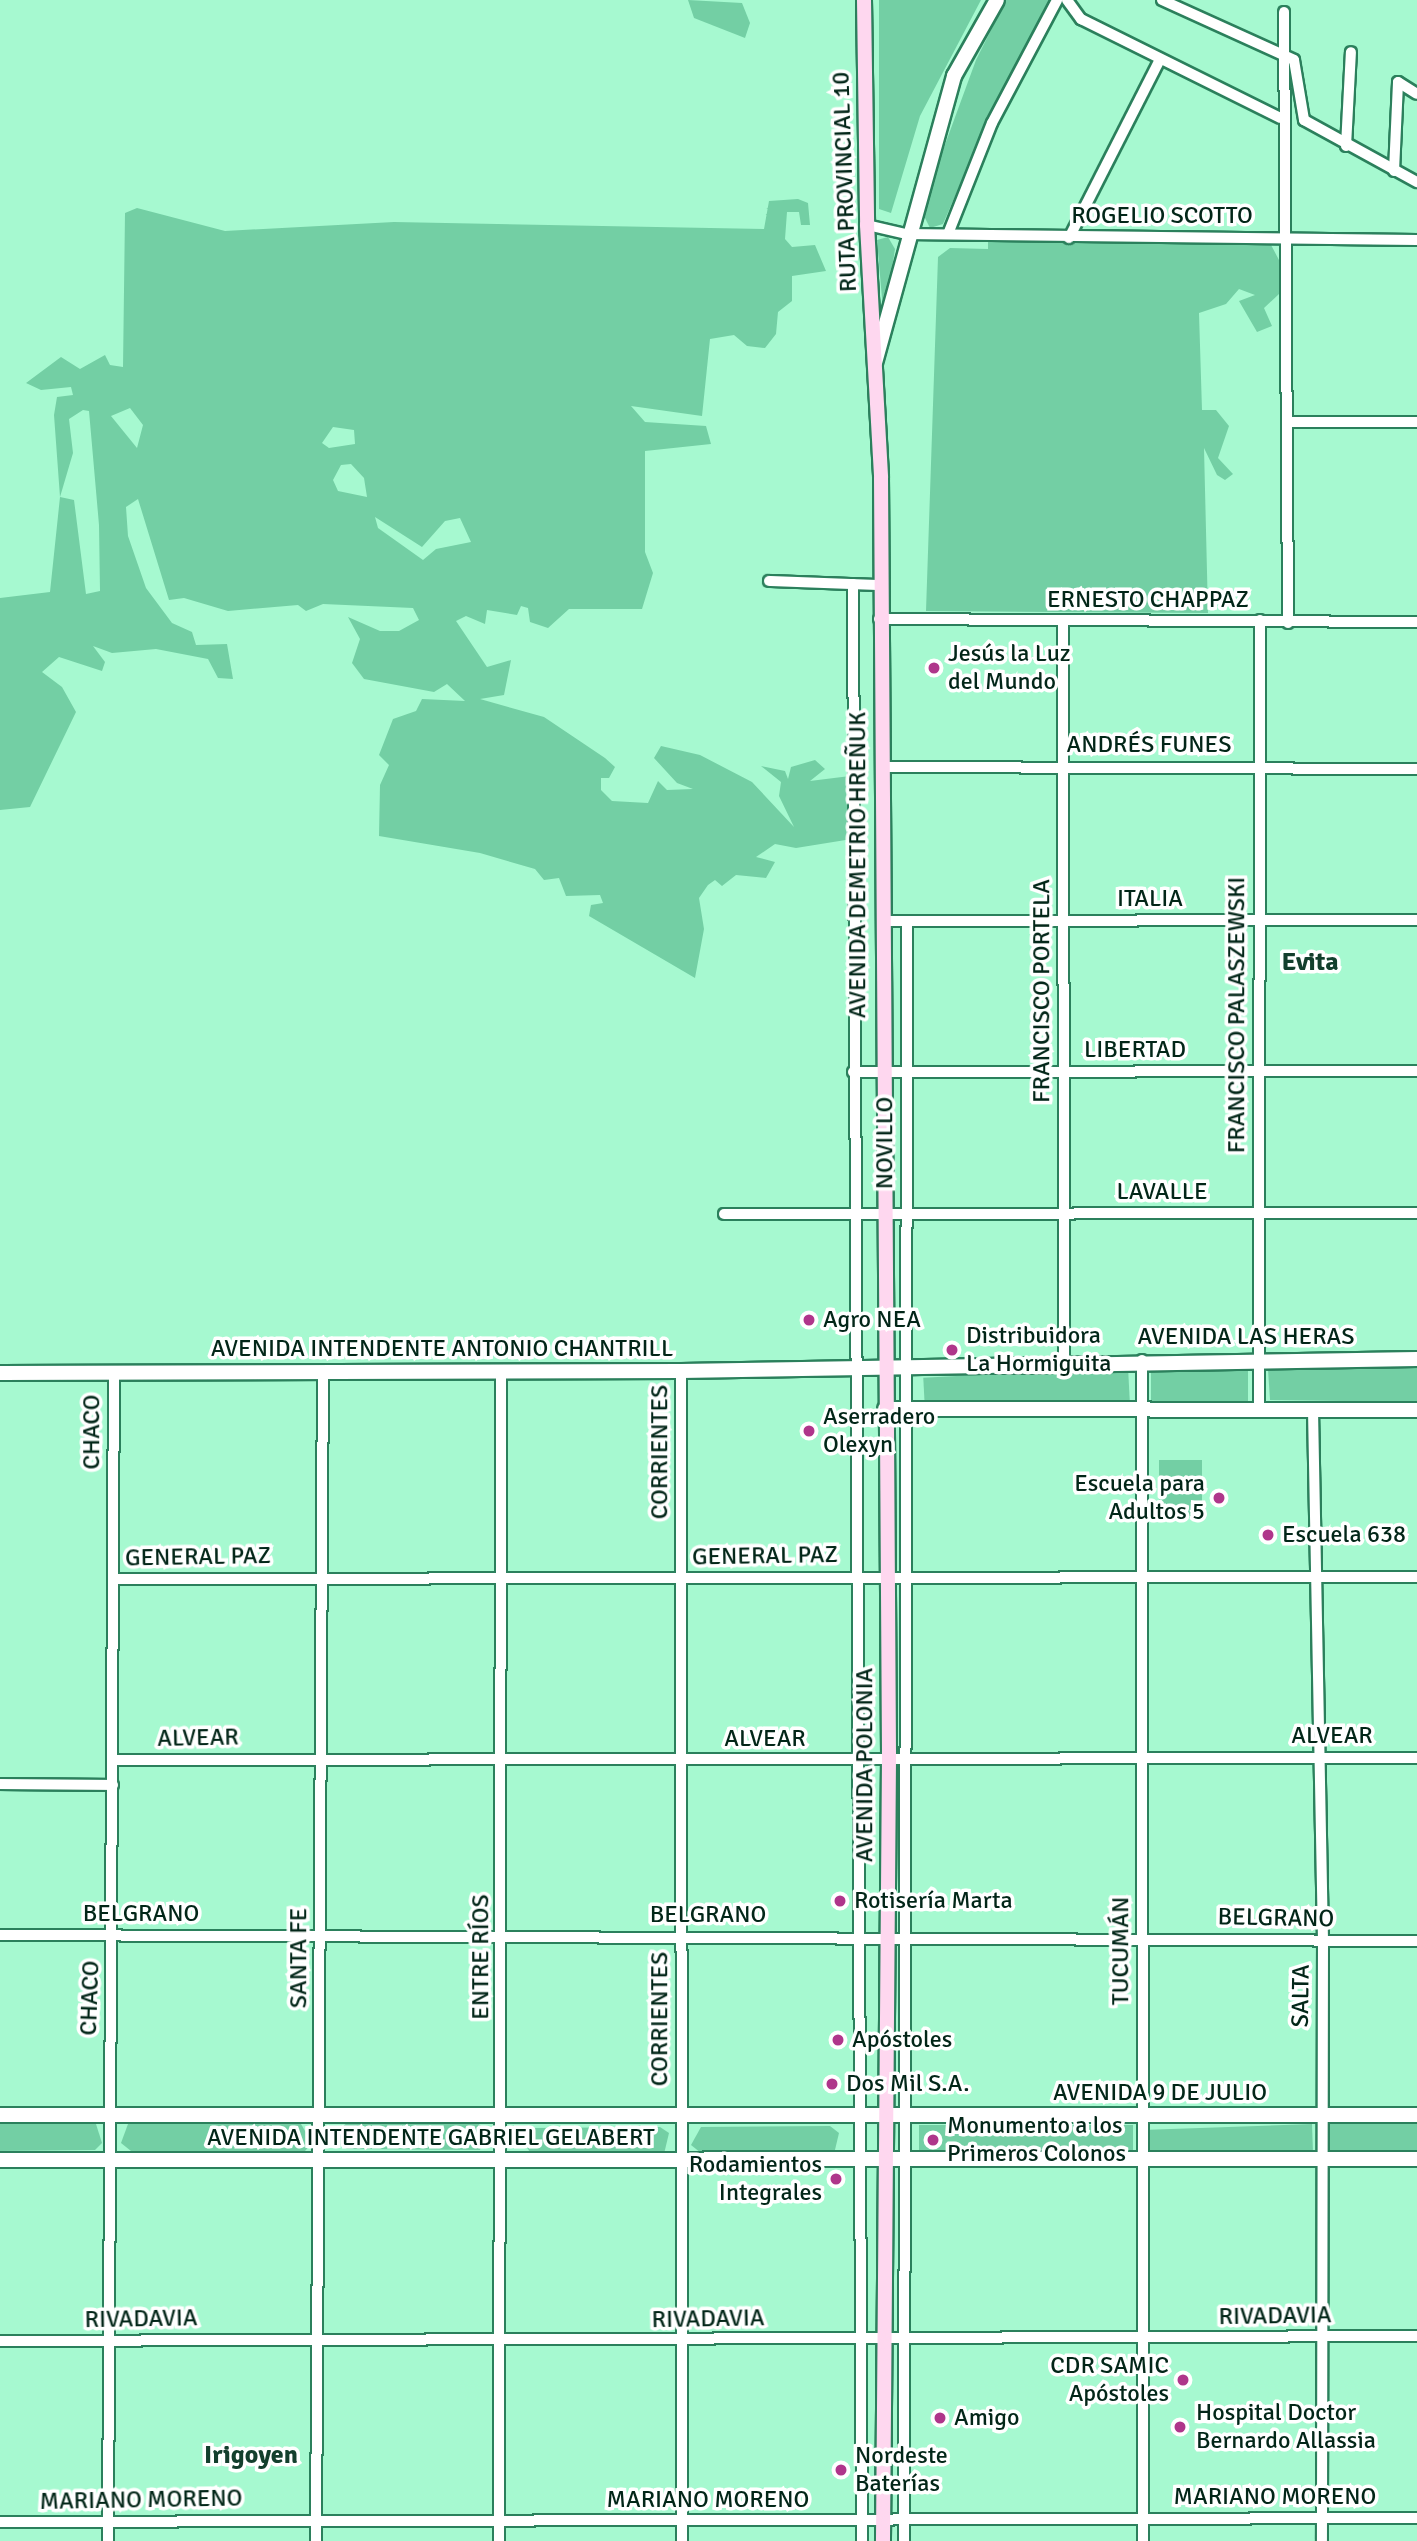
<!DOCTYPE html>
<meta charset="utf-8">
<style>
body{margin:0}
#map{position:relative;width:1417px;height:2541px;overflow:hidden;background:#a6f9d0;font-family:Signika,sans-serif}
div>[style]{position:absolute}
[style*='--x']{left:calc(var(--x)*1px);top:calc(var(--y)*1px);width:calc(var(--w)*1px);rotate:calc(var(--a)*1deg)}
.green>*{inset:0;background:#73cfa4;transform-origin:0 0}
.roads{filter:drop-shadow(2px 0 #2b805c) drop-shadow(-2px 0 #2b805c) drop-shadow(0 2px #2b805c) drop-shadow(0 -2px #2b805c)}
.minor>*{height:10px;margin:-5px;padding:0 5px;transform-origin:5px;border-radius:5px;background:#fff}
.secondary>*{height:14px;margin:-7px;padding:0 7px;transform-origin:7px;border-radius:7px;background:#fff}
.primary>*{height:14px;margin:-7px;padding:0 7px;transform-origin:7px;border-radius:7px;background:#fed7ef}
.dots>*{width:19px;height:19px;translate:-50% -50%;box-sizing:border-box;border:4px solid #fff;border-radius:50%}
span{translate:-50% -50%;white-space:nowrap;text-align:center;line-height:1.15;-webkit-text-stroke:7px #fff;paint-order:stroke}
.street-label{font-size:24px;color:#022618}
.poi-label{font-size:24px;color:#022618}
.left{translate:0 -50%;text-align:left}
.right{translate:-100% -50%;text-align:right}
.neighbourhood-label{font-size:26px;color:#133f2d;font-weight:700}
</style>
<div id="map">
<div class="green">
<i style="clip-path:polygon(688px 0,742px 3px,750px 23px,745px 38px,694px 18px)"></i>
<i style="clip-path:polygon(879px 0,981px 0,920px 116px,891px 213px,879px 209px)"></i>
<i style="clip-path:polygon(1006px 0,1051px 0,990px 115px,943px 224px,930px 228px,921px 210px,976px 60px)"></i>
<i style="clip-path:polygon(evenodd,798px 199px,808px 203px,810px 225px,801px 225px,799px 212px,787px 212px,785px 239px,792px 247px,815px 245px,826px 271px,792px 276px,792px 301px,778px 312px,776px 334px,765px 348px,747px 346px,734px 335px,710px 339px,702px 416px,631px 406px,645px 422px,706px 426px,711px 444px,645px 451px,645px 552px,653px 573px,642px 609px,569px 609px,548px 628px,530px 622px,528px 608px,521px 606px,517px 615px,487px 610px,485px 624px,466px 616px,456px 621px,487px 667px,511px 660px,504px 695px,480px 699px,544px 717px,605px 758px,615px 767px,609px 778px,601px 778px,601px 790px,612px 801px,648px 803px,658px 781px,667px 790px,693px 789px,677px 783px,654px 758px,661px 746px,700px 755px,752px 782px,794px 827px,779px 796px,781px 782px,761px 766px,785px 771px,788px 779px,791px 767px,815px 760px,825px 769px,810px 781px,850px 776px,854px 809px,863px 818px,858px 838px,796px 848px,775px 844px,756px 857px,775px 862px,766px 878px,736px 875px,722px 886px,715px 880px,708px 885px,699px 898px,704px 929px,695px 978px,589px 916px,591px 905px,603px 903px,600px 895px,566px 896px,559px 878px,544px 880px,535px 869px,480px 853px,379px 836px,380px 785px,389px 765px,379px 755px,393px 719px,416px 711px,422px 699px,465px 701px,447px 684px,434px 692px,364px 679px,352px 663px,360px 639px,348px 617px,380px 631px,399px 631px,419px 620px,413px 608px,323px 604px,306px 611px,298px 605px,228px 611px,184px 598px,169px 600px,138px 499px,126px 507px,128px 536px,146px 588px,172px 623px,192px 632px,196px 645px,227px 644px,233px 679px,218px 678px,208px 659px,156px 649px,112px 653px,93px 646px,105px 662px,102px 671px,59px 657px,42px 672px,62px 687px,76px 712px,30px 807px,0 810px,0 598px,50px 592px,60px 497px,54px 415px,57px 397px,73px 395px,71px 387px,41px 390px,26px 383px,61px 357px,80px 369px,105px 355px,110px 365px,123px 367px,125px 213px,137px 208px,225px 231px,394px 222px,764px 229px,769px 201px,798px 199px,130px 408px,143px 425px,137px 448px,111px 416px,130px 408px,798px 199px,83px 410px,89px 411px,99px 525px,100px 591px,86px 594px,74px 500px,60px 497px,73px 453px,69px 419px,83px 410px,798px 199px,333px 427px,354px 430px,355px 444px,329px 448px,322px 443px,333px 427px,798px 199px,351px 464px,364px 478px,367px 497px,338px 491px,333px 480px,341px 465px,351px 464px,798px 199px,375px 517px,422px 547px,445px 521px,460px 518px,471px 542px,436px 549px,423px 560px,378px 528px,375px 517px)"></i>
<i style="clip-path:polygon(888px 237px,895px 249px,884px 322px,877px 240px)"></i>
<i style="clip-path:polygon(988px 242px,1270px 243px,1279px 260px,1279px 294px,1264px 308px,1272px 326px,1257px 332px,1239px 301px,1255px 295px,1239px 289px,1226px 304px,1199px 313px,1202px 410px,1216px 410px,1229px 426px,1218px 458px,1233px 474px,1225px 480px,1217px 475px,1204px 448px,1208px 613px,926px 611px,938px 257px,950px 248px,988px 249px)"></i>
<i style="clip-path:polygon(1417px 1366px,1417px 1402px,1270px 1400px,1268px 1369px)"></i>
<i style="left:1128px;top:1367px;width:39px;height:205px;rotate:87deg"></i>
<i style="left:1248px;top:1367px;width:34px;height:97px;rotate:90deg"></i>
<i style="left:1159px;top:1460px;width:43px;height:56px"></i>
<i style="clip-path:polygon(476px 2122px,485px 2129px,480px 2150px,347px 2149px,337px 2143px,336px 2131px,347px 2123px)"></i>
<i style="left:1417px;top:2123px;width:28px;height:91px;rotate:90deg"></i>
<i style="clip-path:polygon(0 2124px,96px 2124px,102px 2143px,95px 2150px,0 2151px)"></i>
<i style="clip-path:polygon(128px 2124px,301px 2124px,312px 2143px,305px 2151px,131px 2151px,121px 2143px)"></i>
<i style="left:1312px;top:2124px;width:31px;height:163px;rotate:88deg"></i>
<i style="left:919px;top:2125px;width:214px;height:32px"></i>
<i style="clip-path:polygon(830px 2126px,839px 2133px,834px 2154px,701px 2153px,691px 2145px,701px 2127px)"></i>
<i style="clip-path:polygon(660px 2127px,669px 2133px,664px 2154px,531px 2154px,520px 2136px,531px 2128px)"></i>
</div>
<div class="roads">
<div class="minor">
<i style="--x:1067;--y:0;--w:24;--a:54"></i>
<i style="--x:1081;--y:19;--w:222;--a:26.4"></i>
<i style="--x:1162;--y:0;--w:145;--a:24.4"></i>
<i style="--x:1294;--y:60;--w:61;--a:80.5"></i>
<i style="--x:1304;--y:120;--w:129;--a:28.8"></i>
<i style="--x:1284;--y:12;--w:611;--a:89.62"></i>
<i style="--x:1346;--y:146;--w:94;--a:-87"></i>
<i style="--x:1394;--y:171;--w:89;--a:-87.4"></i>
<i style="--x:1398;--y:82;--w:22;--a:32"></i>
<i style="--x:867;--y:225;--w:40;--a:13"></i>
<i style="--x:906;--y:234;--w:511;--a:0.67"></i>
<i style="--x:948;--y:234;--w:119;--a:-68.4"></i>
<i style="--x:992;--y:123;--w:139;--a:-62.1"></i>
<i style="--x:1069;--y:238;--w:199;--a:-63"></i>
<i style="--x:1287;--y:422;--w:130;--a:0"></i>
<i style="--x:769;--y:581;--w:110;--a:2.1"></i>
<i style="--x:853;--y:584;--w:1957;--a:89.74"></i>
<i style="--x:879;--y:619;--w:538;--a:0.32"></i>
<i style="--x:1063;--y:621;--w:740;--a:89.92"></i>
<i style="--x:881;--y:767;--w:536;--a:0.21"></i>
<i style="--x:882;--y:921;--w:535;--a:-0.11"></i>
<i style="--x:853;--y:1072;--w:564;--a:-0.1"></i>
<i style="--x:724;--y:1214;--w:693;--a:-0.08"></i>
<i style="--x:1142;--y:1360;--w:1181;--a:89.95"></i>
<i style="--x:681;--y:1371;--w:1170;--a:89.95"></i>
<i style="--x:1259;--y:1409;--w:789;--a:-89.93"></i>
<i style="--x:1313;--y:1410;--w:531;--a:88.92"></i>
<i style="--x:1323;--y:1941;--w:600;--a:90.1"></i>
<i style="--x:113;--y:1579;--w:1304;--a:-0.09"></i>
<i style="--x:113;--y:1760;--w:1304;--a:-0.09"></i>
<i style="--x:0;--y:1784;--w:113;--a:0.5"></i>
<i style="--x:0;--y:1935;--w:1417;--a:0.24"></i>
<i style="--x:0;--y:2341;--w:1417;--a:-0.2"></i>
<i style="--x:0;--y:2522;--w:1417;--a:-0.16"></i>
<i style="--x:108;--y:2541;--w:1169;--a:-89.71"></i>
<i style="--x:316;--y:2541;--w:1167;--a:-89.66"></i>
<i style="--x:499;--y:2541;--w:1169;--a:-89.9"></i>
<i style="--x:904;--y:2541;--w:1620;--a:-89.89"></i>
</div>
<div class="secondary">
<i style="--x:875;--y:363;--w:298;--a:-74.6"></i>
<i style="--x:954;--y:76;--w:87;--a:-60.5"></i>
<i style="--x:0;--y:1373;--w:681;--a:-0.17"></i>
<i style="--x:681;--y:1371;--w:736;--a:-0.93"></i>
<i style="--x:885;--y:1409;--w:532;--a:0.11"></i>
<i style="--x:0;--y:2115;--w:1417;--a:0"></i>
<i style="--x:0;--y:2160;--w:1417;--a:-0.04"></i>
</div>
<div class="primary">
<i style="--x:864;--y:0;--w:225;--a:89.2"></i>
<i style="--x:867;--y:225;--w:253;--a:86.8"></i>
<i style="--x:881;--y:478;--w:1280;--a:89.64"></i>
<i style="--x:889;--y:1758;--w:783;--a:90.44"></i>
</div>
</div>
<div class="dots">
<i style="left:934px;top:668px;background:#af368b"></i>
<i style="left:809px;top:1320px;background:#af368b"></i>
<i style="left:952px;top:1350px;background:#af368b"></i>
<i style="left:809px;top:1431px;background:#af368b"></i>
<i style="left:1219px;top:1498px;background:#af368b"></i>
<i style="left:1268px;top:1535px;background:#af368b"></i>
<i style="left:840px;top:1901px;background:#af368b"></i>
<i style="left:838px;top:2040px;background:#af368b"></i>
<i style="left:832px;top:2084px;background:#af368b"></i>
<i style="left:933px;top:2140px;background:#af368b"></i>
<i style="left:836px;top:2179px;background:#af368b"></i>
<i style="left:1183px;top:2380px;background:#af368b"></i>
<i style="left:940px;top:2418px;background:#af368b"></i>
<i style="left:1180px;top:2427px;background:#af368b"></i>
<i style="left:841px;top:2470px;background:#af368b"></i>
</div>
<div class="street-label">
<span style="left:845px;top:182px;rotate:-92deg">RUTA PROVINCIAL 10</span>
<span style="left:1162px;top:216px">ROGELIO SCOTTO</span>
<span style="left:1148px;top:600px">ERNESTO CHAPPAZ</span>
<span style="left:1149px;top:745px">ANDRÉS FUNES</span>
<span style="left:858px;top:865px;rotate:-90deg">AVENIDA DEMETRIO HREÑUK</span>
<span style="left:1150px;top:899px">ITALIA</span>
<span style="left:1042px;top:991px;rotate:-90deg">FRANCISCO PORTELA</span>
<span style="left:1237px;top:1015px;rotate:-90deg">FRANCISCO PALASZEWSKI</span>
<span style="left:1135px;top:1050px">LIBERTAD</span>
<span style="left:885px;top:1143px;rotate:-90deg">NOVILLO</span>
<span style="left:1162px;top:1192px">LAVALLE</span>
<span style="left:1246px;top:1337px">AVENIDA LAS HERAS</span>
<span style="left:442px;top:1349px">AVENIDA INTENDENTE ANTONIO CHANTRILL</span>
<span style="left:92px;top:1432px;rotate:-90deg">CHACO</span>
<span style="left:660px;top:1452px;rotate:-90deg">CORRIENTES</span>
<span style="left:765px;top:1556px;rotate:-1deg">GENERAL PAZ</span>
<span style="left:198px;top:1557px;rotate:-1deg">GENERAL PAZ</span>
<span style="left:1332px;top:1736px">ALVEAR</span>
<span style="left:198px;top:1738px;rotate:-1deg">ALVEAR</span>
<span style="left:765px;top:1739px">ALVEAR</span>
<span style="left:865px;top:1765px;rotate:-90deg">AVENIDA POLONIA</span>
<span style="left:141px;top:1914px">BELGRANO</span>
<span style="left:708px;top:1915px">BELGRANO</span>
<span style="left:1276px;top:1918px;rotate:1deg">BELGRANO</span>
<span style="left:1121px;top:1951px;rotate:-90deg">TUCUMÁN</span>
<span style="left:481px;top:1957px;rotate:-90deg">ENTRE RÍOS</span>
<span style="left:299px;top:1958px;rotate:-90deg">SANTA FE</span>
<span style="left:1301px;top:1996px;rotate:-89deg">SALTA</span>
<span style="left:90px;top:1998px;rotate:-88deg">CHACO</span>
<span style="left:660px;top:2019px;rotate:-90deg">CORRIENTES</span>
<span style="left:1160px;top:2093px">AVENIDA 9 DE JULIO</span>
<span style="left:431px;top:2138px">AVENIDA INTENDENTE GABRIEL GELABERT</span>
<span style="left:1275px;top:2316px;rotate:-1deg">RIVADAVIA</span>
<span style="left:141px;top:2319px;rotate:-1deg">RIVADAVIA</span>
<span style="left:708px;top:2319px;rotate:-1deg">RIVADAVIA</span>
<span style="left:1275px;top:2497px">MARIANO MORENO</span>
<span style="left:141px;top:2500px;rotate:-1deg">MARIANO MORENO</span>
<span style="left:708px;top:2500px">MARIANO MORENO</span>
</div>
<div class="poi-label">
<span class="left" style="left:948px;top:668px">Jesús la Luz<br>del Mundo</span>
<span class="left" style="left:823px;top:1320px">Agro NEA</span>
<span class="left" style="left:966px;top:1350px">Distribuidora<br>La Hormiguita</span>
<span class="left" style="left:823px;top:1431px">Aserradero<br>Olexyn</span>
<span class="right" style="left:1205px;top:1498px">Escuela para<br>Adultos 5</span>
<span class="left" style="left:1282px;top:1535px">Escuela 638</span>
<span class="left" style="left:854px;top:1901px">Rotisería Marta</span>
<span class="left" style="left:852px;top:2040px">Apóstoles</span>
<span class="left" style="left:846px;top:2084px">Dos Mil S.A.</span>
<span class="left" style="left:947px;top:2140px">Monumento a los<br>Primeros Colonos</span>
<span class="right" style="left:822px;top:2179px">Rodamientos<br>Integrales</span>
<span class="right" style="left:1169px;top:2380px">CDR SAMIC<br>Apóstoles</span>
<span class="left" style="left:1196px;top:2427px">Hospital Doctor<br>Bernardo Allassia</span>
<span class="left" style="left:954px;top:2418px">Amigo</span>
<span class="left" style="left:855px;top:2470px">Nordeste<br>Baterías</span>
</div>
<div class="neighbourhood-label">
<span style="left:1310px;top:963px">Evita</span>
<span style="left:251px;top:2456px">Irigoyen</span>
</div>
</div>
